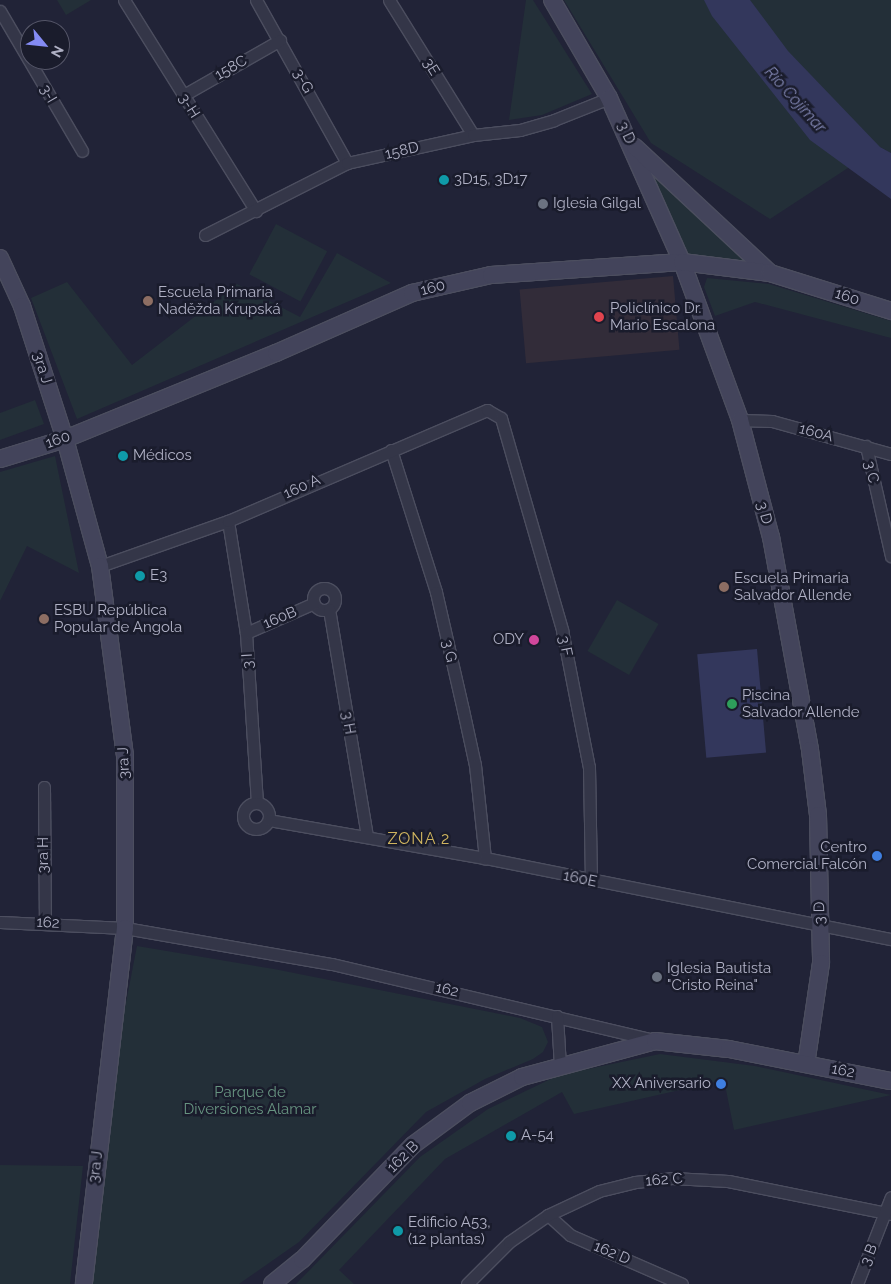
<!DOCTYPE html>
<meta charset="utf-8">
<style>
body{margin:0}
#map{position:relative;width:891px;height:1284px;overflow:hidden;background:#212337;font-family:Raleway,sans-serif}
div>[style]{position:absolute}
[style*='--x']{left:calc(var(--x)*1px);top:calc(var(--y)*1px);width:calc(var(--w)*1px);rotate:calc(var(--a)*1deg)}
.medical>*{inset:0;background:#322c39;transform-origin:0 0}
.green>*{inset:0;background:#232f38;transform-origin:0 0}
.water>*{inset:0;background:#33375c;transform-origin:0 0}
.roads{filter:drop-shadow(1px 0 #4c4e5f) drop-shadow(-1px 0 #4c4e5f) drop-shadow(0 1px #4c4e5f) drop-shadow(0 -1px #4c4e5f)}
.street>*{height:11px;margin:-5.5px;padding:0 5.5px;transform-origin:5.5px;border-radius:5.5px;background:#343648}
.street>.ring{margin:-5.5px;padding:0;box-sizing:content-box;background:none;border:11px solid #343648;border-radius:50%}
.secondary>*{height:16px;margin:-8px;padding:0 8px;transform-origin:8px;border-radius:8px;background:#43445b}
.dots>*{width:14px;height:14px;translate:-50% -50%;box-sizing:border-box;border:2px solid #1a1c2c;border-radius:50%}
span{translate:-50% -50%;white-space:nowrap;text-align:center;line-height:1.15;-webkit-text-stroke:5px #1a1c2c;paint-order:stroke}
.street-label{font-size:15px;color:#afb0c4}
.poi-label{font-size:15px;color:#afb0c4}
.left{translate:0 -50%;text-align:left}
.right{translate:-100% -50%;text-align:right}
.park-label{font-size:15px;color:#679480}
.water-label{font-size:16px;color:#8085b1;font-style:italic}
.neighbourhood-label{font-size:16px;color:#cfb45f;letter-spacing:1px}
.north{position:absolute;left:20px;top:20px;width:50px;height:50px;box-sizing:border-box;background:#1a1c2c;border:1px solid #565769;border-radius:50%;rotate:118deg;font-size:14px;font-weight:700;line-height:20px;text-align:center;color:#afb0c4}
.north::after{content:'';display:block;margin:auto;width:18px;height:22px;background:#848bf4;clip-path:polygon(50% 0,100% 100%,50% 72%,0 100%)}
</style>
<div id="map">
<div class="medical">
<i style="left:673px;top:276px;width:74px;height:154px;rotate:85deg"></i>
</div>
<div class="green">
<i style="clip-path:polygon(57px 0,91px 0,66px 15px)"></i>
<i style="clip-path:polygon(526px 0,533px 0,592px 94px,542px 115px,509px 120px)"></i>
<i style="clip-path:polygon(564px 0,891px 0,891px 153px,880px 147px,770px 219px,651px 143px)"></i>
<i style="clip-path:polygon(647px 166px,750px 263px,683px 255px)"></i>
<i style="left:276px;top:224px;width:58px;height:57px;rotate:28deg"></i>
<i style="clip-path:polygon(337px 253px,391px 283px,77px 419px,31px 298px,67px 282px,132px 365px,237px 284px,300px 317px)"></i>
<i style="clip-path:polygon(707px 278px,769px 284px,891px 321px,891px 338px,755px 302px,715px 316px,704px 287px)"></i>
<i style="clip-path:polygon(35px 400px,44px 424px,0 440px,0 413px)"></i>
<i style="clip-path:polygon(55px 456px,79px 573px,27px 546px,0 601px,0 472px)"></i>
<i style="left:617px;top:600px;width:48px;height:59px;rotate:30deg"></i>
<i style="clip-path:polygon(137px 946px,274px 969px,520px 1018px,542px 1027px,548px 1042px,543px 1052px,533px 1059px,485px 1079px,426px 1112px,299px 1242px,239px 1284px,89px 1284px,111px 1127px,120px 1033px)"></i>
<i style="clip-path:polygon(660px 1054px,755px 1066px,891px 1095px,734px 1130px,724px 1080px,574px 1114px,562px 1092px,445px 1159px,339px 1270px,354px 1284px,296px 1284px,420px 1157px,488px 1109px,559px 1075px)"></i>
<i style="clip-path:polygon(0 1165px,83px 1166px,70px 1284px,0 1284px)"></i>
</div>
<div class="water">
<i style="clip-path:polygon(704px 0,750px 0,788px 51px,880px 147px,891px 153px,891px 199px,810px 140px,712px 16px)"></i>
<i style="left:757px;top:649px;width:104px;height:60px;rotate:85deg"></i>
</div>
<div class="roads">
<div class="street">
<i style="--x:124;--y:0;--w:249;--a:58"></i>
<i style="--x:256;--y:0;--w:187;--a:60.8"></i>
<i style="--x:389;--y:0;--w:159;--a:58.1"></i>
<i style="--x:0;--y:11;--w:162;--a:59.6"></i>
<i style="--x:182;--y:96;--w:113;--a:-29.7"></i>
<i style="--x:205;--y:235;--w:159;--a:-26.9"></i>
<i style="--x:347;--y:163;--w:129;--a:-12.5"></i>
<i style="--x:473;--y:135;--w:47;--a:-6.1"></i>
<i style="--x:520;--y:130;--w:35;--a:-16"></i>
<i style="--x:554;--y:120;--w:59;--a:-21.8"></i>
<i style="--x:740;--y:420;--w:32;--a:2"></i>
<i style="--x:772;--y:421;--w:123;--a:15.5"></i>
<i style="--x:866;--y:446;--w:113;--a:77.2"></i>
<i style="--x:391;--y:450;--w:149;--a:72.4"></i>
<i style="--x:436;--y:592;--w:121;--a:77.1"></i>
<i style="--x:463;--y:710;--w:56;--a:77.7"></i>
<i style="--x:475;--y:765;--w:94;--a:83.9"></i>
<i style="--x:228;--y:521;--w:113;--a:80.9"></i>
<i style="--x:246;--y:633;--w:170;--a:86.3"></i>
<i style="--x:100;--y:566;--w:136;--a:-19.4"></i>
<i style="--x:228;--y:521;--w:282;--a:-23.2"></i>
<i style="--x:487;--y:410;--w:16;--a:30"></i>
<i style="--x:501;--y:418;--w:221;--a:73.9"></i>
<i style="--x:562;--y:630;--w:140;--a:78.9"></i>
<i style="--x:589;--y:767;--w:114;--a:89"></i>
<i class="ring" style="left:313px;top:588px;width:11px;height:11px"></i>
<i style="--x:329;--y:609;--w:231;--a:80.5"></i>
<i style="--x:246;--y:633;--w:74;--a:-23.8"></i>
<i style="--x:44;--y:787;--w:136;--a:89.6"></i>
<i class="ring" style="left:243px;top:803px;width:15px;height:15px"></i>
<i style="--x:269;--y:820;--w:219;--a:10"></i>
<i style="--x:485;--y:858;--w:414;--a:11.3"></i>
<i style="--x:0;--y:922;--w:125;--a:2.7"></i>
<i style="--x:125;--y:928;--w:210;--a:9.9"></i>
<i style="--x:332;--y:964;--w:330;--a:13.3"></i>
<i style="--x:557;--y:1016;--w:50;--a:86.6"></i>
<i style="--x:548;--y:1215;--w:30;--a:42"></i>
<i style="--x:570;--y:1235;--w:122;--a:23.6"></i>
<i style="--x:467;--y:1284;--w:59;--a:-45"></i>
<i style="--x:509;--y:1242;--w:47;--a:-34.7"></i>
<i style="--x:548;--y:1215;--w:56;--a:-25.2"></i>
<i style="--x:599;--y:1191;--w:37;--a:-14"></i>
<i style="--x:635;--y:1182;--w:37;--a:-6"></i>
<i style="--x:672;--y:1178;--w:56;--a:3.1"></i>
<i style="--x:728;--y:1181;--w:166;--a:11.4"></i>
<i style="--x:857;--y:1284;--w:93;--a:-68.7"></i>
</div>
<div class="secondary">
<i style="--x:552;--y:0;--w:113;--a:59.8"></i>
<i style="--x:609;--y:98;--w:180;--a:66"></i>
<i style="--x:682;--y:262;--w:168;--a:69.8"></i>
<i style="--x:740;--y:420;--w:121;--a:75.2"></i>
<i style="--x:771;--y:537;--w:217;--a:79.6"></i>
<i style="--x:810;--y:750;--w:65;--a:83"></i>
<i style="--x:818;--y:815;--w:148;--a:88.8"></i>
<i style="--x:821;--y:963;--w:102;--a:98.4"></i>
<i style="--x:635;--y:147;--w:185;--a:43"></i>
<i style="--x:0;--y:258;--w:53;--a:65.4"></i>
<i style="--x:22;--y:306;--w:140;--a:72.1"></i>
<i style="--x:65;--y:439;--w:132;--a:74.6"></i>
<i style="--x:100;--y:566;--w:191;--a:82.5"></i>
<i style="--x:125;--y:755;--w:173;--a:90"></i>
<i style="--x:125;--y:928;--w:358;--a:96.6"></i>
<i style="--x:0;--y:459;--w:68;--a:-17.1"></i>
<i style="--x:65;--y:439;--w:228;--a:-22.2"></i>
<i style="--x:276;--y:353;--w:149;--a:-23.8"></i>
<i style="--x:412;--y:293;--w:81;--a:-12.8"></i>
<i style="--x:491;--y:275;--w:191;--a:-3.9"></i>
<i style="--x:682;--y:262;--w:89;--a:7.1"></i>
<i style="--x:770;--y:273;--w:127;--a:17.4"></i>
<i style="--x:272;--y:1284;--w:38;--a:-39"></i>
<i style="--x:302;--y:1260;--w:160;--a:-46"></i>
<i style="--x:413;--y:1145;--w:71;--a:-36.4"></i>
<i style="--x:470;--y:1103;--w:58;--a:-26.6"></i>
<i style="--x:522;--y:1077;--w:138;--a:-15.1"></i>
<i style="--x:655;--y:1041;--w:74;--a:6.2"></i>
<i style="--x:729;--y:1049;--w:165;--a:11.2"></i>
</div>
</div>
<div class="dots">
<i style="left:444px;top:180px;background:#0f9aa8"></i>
<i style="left:543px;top:204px;background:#6b7280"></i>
<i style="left:148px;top:301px;background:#8d6e63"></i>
<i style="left:599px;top:317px;background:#e0444e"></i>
<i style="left:123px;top:456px;background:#0f9aa8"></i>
<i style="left:140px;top:576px;background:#0f9aa8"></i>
<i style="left:724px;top:587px;background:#8d6e63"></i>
<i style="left:44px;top:619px;background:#8d6e63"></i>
<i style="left:534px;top:640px;background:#d1479c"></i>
<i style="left:732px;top:704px;background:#2e9e5b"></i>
<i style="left:877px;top:856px;background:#3f7fe0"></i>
<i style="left:657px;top:977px;background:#6b7280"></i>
<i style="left:721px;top:1084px;background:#3f7fe0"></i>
<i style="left:511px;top:1136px;background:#0f9aa8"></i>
<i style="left:398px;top:1231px;background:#0f9aa8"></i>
</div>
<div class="street-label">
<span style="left:431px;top:67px;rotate:58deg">3E</span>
<span style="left:231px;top:68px;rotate:-30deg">158C</span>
<span style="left:303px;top:81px;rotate:61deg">3-G</span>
<span style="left:48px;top:94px;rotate:60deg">3-I</span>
<span style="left:189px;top:106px;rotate:58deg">3-H</span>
<span style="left:626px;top:133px;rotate:65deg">3 D</span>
<span style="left:402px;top:151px;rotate:-13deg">158D</span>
<span style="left:433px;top:288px;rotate:-14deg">160</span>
<span style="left:847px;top:297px;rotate:18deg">160</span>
<span style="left:42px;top:368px;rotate:72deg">3ra J</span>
<span style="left:816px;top:433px;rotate:15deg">160A</span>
<span style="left:58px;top:440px;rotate:-19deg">160</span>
<span style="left:871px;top:472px;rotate:77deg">3 C</span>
<span style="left:302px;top:487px;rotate:-24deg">160 A</span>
<span style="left:764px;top:513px;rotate:75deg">3 D</span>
<span style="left:280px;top:618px;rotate:-23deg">160B</span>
<span style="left:565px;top:646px;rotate:79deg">3 F</span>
<span style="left:449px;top:651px;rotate:77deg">3 G</span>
<span style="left:248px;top:661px;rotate:-94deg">3 I</span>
<span style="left:348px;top:723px;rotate:80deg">3 H</span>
<span style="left:124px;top:763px;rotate:-92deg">3ra J</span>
<span style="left:44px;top:855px;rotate:-90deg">3ra H</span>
<span style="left:580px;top:879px;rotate:12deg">160E</span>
<span style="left:820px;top:913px;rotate:-91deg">3 D</span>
<span style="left:48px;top:923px;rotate:3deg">162</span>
<span style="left:447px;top:990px;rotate:13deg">162</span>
<span style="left:843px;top:1071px;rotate:11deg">162</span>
<span style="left:403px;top:1157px;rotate:-45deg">162 B</span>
<span style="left:96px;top:1167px;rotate:-83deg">3ra J</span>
<span style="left:664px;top:1180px;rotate:-4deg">162 C</span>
<span style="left:612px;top:1253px;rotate:23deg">162 D</span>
<span style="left:869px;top:1255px;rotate:-68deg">3 B</span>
</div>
<div class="poi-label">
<span class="left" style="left:454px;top:180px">3D15, 3D17</span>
<span class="left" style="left:553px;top:204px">Iglesia Gilgal</span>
<span class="left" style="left:158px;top:301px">Escuela Primaria<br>Naděžda Krupská</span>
<span class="left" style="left:610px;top:317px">Policlínico Dr.<br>Mario Escalona</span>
<span class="left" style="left:133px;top:456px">Médicos</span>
<span class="left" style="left:150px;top:576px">E3</span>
<span class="left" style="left:734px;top:587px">Escuela Primaria<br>Salvador Allende</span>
<span class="left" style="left:54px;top:619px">ESBU República<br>Popular de Angola</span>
<span class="right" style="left:524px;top:640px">ODY</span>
<span class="left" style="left:742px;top:704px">Piscina<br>Salvador Allende</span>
<span class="right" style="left:867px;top:856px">Centro<br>Comercial Falcón</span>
<span class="left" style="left:667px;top:977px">Iglesia Bautista<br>"Cristo Reina"</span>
<span class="right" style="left:711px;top:1084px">XX Aniversario</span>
<span class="left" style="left:521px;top:1136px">A-54</span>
<span class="left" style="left:408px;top:1231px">Edificio A53,<br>(12 plantas)</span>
</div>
<div class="park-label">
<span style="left:250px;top:1101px">Parque de<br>Diversiones Alamar</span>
</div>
<div class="water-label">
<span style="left:795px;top:100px;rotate:48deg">Río Cojímar</span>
</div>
<div class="neighbourhood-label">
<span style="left:419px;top:839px">ZONA 2</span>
</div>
<div class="north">N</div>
</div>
